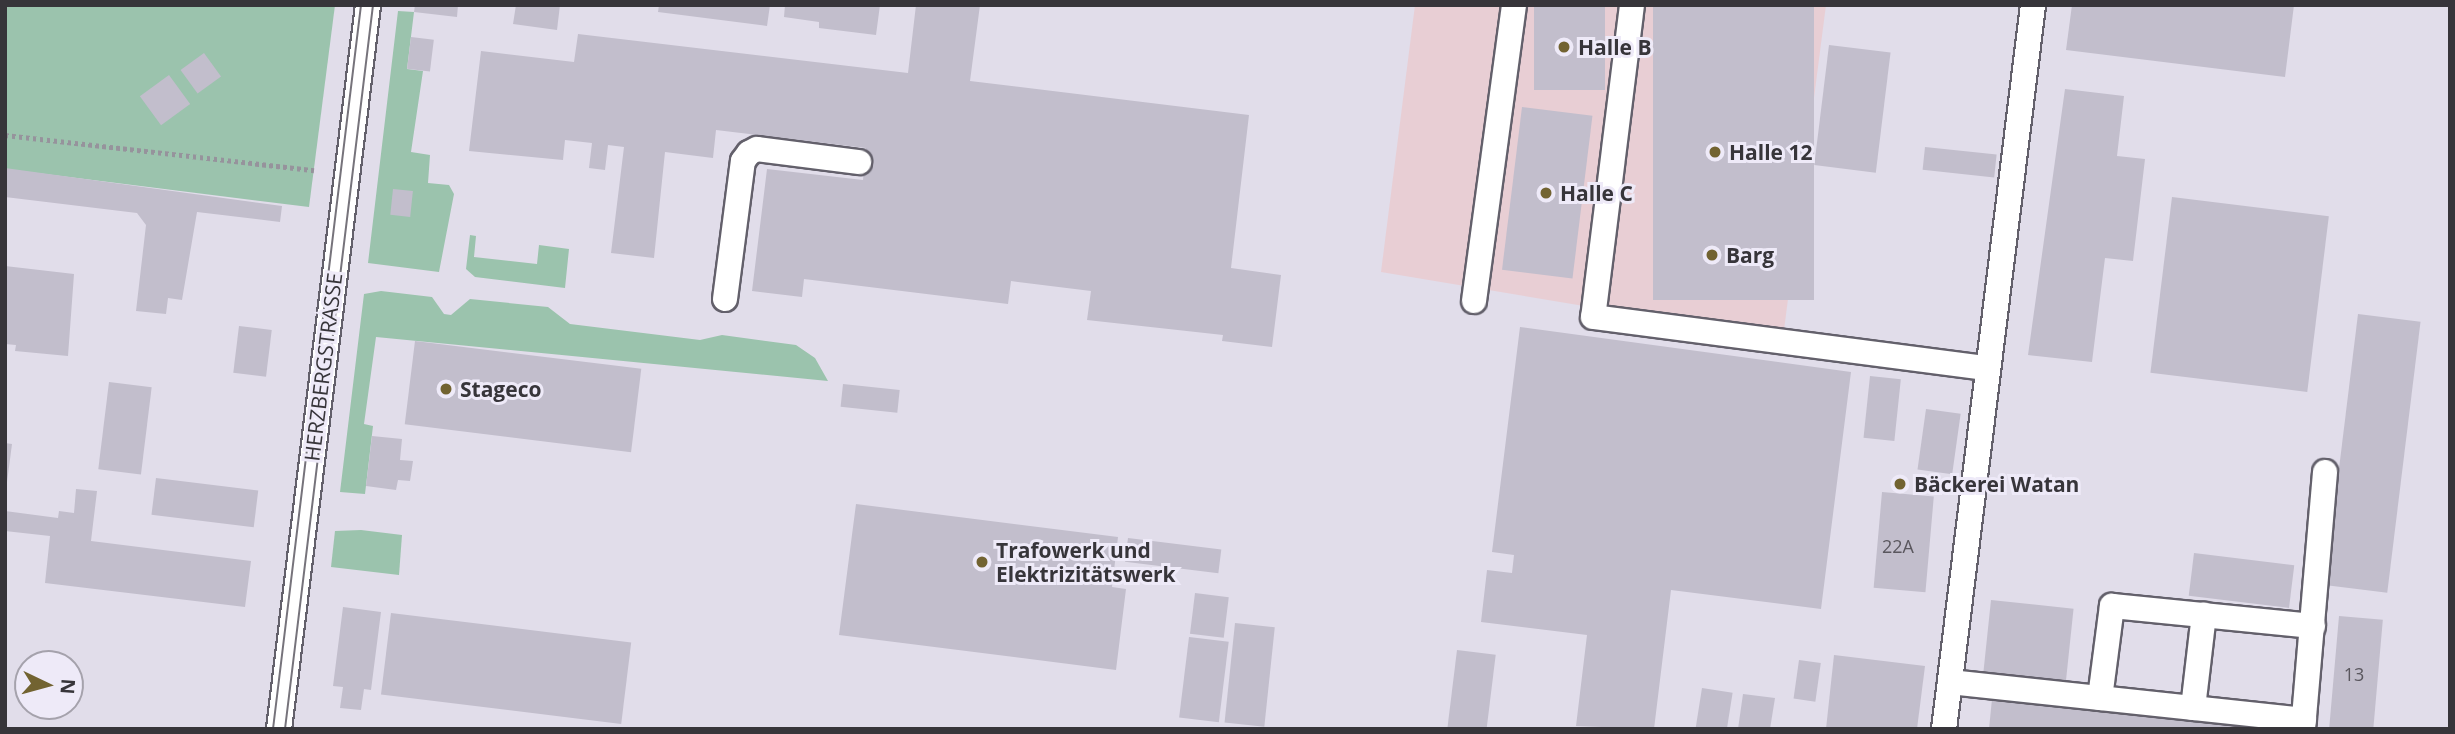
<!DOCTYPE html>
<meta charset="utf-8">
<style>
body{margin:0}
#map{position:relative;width:2455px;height:734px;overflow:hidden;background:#e1ddea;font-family:"Open Sans",sans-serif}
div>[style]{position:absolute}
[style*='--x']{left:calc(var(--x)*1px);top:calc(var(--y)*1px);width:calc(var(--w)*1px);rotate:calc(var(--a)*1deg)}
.commercial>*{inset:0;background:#e8ced4}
.green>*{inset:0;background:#9bc3ad}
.building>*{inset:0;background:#c2becc;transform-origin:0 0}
.path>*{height:4.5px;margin-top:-2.25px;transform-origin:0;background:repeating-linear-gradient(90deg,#96939c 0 3.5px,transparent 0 7px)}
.roads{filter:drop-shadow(2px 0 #63606b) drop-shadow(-2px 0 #63606b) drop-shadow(0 2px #63606b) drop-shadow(0 -2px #63606b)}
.minor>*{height:24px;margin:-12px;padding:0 12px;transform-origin:12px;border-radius:12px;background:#fff}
.tram>*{height:2px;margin:-1px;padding:0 1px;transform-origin:1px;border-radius:1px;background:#76737b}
.dots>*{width:19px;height:19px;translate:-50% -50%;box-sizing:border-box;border:4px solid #eeeaf8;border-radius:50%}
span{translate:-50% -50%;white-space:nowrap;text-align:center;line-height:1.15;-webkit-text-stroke:6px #eeeaf8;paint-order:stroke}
.number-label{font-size:18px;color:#5a575e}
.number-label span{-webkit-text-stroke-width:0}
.poi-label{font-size:21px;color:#37353a;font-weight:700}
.left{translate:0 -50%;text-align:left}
.street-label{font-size:21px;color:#37353a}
.frame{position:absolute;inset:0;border:7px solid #37353a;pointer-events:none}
.north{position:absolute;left:14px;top:650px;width:70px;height:70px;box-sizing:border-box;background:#eeeaf8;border:2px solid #a5a2ac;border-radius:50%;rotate:95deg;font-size:19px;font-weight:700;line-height:28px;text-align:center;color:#37353a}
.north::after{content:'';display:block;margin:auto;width:24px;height:32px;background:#726331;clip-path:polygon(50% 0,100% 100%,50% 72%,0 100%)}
</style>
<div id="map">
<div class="commercial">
<i style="clip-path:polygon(1415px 5px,1826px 5px,1784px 330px,1608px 310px,1381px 272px)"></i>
</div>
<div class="green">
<i style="clip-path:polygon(5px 5px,335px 5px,309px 207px,5px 169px)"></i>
<i style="clip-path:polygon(398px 11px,414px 12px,407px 69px,423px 71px,411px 152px,430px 155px,428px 183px,449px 185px,454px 194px,439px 272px,368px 263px)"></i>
<i style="clip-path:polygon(470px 235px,476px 236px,474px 257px,537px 264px,539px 245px,569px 249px,565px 288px,475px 277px,466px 269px)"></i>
<i style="clip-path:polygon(381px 291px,432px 297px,444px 314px,451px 315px,470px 299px,548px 307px,570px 324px,700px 340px,722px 335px,796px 345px,815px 358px,828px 381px,376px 337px,364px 424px,373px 426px,365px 494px,340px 492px,364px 294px)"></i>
<i style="clip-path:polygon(361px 530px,402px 535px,399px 575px,331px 567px,335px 531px)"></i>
</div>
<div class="building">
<i style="clip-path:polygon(415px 5px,458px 5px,457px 17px,414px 12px)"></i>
<i style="clip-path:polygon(516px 5px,560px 5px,557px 30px,513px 24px)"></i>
<i style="clip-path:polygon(659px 5px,770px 5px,767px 26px,658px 12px)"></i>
<i style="clip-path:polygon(785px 5px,880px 5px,876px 35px,819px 28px,819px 22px,784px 17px)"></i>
<i style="clip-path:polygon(916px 5px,980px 5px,970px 81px,1249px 115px,1231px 268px,1281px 275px,1272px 347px,1222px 341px,1223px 335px,1087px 320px,1091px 291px,1011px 281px,1008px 304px,804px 279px,802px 297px,752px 291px,767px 169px,863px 180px,866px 148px,716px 130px,713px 158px,665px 152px,654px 258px,611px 253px,624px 147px,608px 145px,605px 170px,589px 168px,592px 143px,565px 140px,563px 160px,469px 151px,481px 51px,574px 62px,578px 34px,908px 73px)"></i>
<i style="left:1534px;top:5px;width:71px;height:85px"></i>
<i style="left:1653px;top:5px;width:161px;height:295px"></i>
<i style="clip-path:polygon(2072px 5px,2294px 5px,2285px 77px,2066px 50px)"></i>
<i style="left:411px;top:37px;width:23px;height:32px;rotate:7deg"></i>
<i style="left:1829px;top:45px;width:62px;height:121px;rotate:7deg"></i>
<i style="left:204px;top:53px;width:29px;height:29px;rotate:54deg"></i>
<i style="left:169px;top:75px;width:36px;height:36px;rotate:54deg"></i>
<i style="clip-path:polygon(2065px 89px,2124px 96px,2117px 156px,2145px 159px,2133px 261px,2105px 258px,2092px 362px,2028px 355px)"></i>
<i style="left:1522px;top:107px;width:71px;height:164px;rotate:7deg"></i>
<i style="left:1925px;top:147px;width:72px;height:23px;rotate:6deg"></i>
<i style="clip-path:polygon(5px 168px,282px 206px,280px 222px,197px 212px,182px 300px,168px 298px,166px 314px,136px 311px,146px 225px,137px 213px,5px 197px)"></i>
<i style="left:393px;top:189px;width:20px;height:26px;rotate:6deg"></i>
<i style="left:2172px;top:197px;width:158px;height:177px;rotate:7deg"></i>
<i style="clip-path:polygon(5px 266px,74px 274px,68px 356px,15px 351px,16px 345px,5px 344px)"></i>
<i style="left:2358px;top:314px;width:63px;height:273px;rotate:7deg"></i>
<i style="left:239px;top:326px;width:33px;height:47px;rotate:7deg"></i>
<i style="clip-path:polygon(1520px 327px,1851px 372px,1821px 609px,1671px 590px,1654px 729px,1576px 726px,1587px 635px,1481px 622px,1487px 570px,1512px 573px,1514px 555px,1492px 552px)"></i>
<i style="left:415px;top:341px;width:228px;height:84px;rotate:7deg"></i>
<i style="left:1870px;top:376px;width:31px;height:62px;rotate:6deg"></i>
<i style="left:109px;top:382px;width:43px;height:88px;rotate:7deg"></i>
<i style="left:843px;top:384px;width:57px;height:23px;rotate:6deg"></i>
<i style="left:1926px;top:409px;width:35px;height:61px;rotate:8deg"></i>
<i style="clip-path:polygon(372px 436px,402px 439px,400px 460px,413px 461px,410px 481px,398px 480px,396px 490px,366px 486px)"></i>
<i style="clip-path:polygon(5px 443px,12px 444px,7px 482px,5px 482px)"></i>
<i style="left:156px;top:478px;width:103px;height:37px;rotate:7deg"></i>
<i style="clip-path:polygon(76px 489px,97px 491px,91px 541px,251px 561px,245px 607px,45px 583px,50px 536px,5px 531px,5px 511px,58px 518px,59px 511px,74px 513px)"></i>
<i style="left:1882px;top:492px;width:52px;height:96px;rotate:5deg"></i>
<i style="clip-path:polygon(856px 504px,1118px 537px,1112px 587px,1126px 589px,1116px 670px,839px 635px)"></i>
<i style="left:1128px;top:538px;width:94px;height:24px;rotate:7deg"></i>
<i style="left:2194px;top:553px;width:101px;height:43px;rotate:7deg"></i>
<i style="left:1195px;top:593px;width:34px;height:41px;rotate:7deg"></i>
<i style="left:1991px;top:600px;width:83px;height:72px;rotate:6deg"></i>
<i style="clip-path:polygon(343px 607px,381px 612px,371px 690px,364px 689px,361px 710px,340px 708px,343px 687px,333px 686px)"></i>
<i style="left:391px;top:613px;width:242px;height:82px;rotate:7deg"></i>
<i style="left:2339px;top:616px;width:44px;height:114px;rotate:5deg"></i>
<i style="left:1235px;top:623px;width:40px;height:100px;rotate:6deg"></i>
<i style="left:1189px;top:637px;width:40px;height:81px;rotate:7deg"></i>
<i style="left:1457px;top:650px;width:39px;height:79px;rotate:7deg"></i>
<i style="clip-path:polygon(1834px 655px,1925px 666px,1917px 729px,1826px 729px)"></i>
<i style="left:1799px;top:660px;width:22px;height:39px;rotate:8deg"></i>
<i style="left:1702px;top:688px;width:31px;height:41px;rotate:9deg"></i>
<i style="clip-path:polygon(1743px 694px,1775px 698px,1770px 729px,1738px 729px)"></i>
<i style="clip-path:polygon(1992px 699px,2251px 727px,2251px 729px,1989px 729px)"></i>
</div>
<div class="path">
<i style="--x:5;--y:135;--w:311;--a:6.5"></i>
</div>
<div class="roads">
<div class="minor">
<i style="--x:1632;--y:5;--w:314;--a:97.1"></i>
<i style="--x:1593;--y:317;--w:398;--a:7.4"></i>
<i style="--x:725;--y:299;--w:139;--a:-82.6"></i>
<i style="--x:743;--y:161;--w:10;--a:-53"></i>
<i style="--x:749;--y:153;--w:9;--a:-27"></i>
<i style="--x:757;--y:149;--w:103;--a:7.3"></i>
<i style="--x:1474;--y:301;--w:299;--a:-82.3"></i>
<i style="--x:1950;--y:682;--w:356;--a:6.1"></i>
<i style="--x:2100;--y:698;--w:93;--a:-82.6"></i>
<i style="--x:2112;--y:606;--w:202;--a:5.7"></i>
<i style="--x:2193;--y:708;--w:94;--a:-83.3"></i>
<i style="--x:279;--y:729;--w:729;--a:-82.99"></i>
<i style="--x:1944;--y:729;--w:729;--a:-82.99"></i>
<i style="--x:2303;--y:729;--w:258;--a:-85.1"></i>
</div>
</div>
<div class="tram">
<i style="--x:273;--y:729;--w:729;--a:-83.07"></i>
<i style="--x:285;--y:729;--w:729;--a:-83.07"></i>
</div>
<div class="dots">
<i style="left:1564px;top:47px;background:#726331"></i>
<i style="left:1715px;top:152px;background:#726331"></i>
<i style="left:1546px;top:193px;background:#726331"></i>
<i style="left:1712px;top:255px;background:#726331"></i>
<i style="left:446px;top:389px;background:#726331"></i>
<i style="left:1900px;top:484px;background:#726331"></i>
<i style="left:982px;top:562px;background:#726331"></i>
</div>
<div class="number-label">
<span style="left:1898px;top:546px">22A</span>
<span style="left:2354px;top:674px">13</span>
</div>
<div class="poi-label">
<span class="left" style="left:1578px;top:47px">Halle B</span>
<span class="left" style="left:1729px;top:152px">Halle 12</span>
<span class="left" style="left:1560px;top:193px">Halle C</span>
<span class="left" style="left:1726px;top:255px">Barg</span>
<span class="left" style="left:460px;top:389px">Stageco</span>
<span class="left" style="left:1914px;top:484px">Bäckerei Watan</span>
<span class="left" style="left:996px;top:562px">Trafowerk und<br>Elektrizitätswerk</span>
</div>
<div class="street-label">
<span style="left:323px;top:367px;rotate:-83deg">HERZBERGSTRASSE</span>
</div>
<div class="frame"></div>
<div class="north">N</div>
</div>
